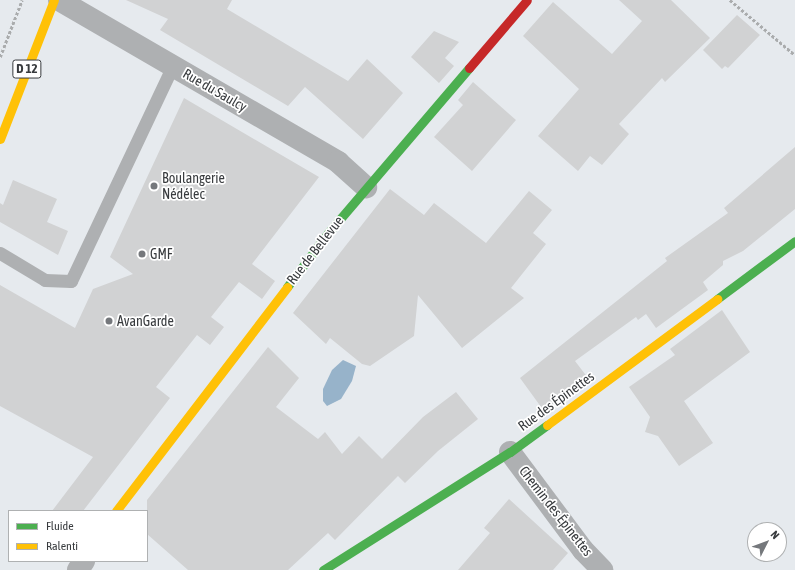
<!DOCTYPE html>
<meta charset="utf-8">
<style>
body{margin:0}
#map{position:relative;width:795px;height:570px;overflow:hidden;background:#e6eaee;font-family:"Asap Condensed",sans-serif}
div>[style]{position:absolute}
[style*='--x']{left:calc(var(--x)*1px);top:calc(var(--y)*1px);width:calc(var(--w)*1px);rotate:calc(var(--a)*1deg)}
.water>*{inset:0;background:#97b3ca}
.building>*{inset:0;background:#d1d2d3}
.path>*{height:2.5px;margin-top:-1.25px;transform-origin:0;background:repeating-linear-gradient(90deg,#aaacad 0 3px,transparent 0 5px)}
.lane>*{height:13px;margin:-6.5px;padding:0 6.5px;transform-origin:6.5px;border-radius:6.5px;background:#aeb0b2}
.street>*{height:22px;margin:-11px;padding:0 11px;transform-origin:11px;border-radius:11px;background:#aeb0b2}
.fast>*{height:9px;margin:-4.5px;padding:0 4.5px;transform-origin:4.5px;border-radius:4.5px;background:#4caf50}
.slow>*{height:9px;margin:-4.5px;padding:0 4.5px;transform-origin:4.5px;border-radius:4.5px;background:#ffc107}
.jam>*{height:9px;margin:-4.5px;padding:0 4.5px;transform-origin:4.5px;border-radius:4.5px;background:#c62828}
.dots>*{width:11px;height:11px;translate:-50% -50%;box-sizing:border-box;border:2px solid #fff;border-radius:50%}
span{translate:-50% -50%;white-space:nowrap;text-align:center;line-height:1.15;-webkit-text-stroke:3.5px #fff;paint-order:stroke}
.shield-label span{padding:1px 3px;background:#fff;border:1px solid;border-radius:3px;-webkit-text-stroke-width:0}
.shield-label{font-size:13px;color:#383b3e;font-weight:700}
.street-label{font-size:14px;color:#383b3e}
.poi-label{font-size:14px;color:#383b3e}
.left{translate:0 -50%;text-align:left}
.legend{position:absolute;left:8px;top:510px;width:140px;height:52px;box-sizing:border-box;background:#fff;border:1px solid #afb1b2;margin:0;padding:5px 7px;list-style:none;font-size:12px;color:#383b3e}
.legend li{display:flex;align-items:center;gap:8px;height:20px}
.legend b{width:20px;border:1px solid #afb1b2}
.north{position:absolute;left:747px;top:522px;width:40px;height:40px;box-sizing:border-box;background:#fff;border:1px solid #afb1b2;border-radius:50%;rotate:48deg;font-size:11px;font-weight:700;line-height:16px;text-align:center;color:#383b3e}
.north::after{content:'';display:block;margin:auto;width:14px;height:18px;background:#75787c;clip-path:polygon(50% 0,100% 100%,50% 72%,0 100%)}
</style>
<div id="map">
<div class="water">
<i style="clip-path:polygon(343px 360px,356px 366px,352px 381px,341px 399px,327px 406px,323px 401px,323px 389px,332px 370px)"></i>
</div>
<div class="building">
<i style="clip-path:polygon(126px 0,232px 0,227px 9px,348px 81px,367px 59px,403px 93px,363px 139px,305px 87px,288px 106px,160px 30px,168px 19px)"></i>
<i style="clip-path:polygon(619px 0,671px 0,710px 38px,665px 82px,662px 78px,619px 124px,629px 134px,602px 165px,590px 156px,578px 171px,538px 136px,579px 89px,523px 36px,553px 2px,612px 54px,642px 21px)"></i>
<i style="clip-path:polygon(737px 15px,760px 35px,728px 68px,725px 66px,722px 69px,703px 50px)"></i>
<i style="clip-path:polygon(434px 31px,459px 42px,445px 58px,454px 66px,439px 83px,411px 57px)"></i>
<i style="clip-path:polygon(473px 82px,516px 120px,472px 171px,434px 137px,463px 105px,458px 100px)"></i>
<i style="clip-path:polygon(184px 98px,319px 177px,252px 264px,275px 281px,262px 299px,239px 282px,211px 317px,224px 327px,210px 345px,197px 335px,156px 387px,170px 398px,83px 511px,52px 511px,93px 457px,0 406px,0 285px,75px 328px,93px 289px,133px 274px,110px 257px)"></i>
<i style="clip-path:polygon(795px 147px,795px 209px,743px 251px,723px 261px,723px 265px,703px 282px,708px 290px,656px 328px,646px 314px,638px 320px,636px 317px,575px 361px,588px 378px,544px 411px,520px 378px,667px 261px,665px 258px,728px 213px,724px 208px)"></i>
<i style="clip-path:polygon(13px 180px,57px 199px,47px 222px,68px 231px,58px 255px,0 222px,0 203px,3px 205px)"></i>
<i style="clip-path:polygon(390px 189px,424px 215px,434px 203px,486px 243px,529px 191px,552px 210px,533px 233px,546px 244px,511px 288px,524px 298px,462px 348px,418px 295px,414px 336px,370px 366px,362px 364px,330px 338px,326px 344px,293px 313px)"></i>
<i style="clip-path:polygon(722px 310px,750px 352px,684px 401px,713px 443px,679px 466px,658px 436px,645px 432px,650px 417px,629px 387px,675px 355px,670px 349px)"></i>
<i style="clip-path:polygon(268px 347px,299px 378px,276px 407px,318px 439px,325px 432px,342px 454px,359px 436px,382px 459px,423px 417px,456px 392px,478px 419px,438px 451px,405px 483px,398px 476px,335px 540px,328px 533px,288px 570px,188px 570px,147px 534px,147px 500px)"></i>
<i style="clip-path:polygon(509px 499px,568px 553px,553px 570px,458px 570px,490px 533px,484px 528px)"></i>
</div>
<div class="path">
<i style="--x:730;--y:0;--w:85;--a:40.2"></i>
<i style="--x:0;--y:57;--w:61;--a:-68.9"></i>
</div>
<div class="lane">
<i style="--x:0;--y:253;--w:52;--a:31"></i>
<i style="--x:45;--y:280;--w:26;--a:2"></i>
<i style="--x:71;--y:281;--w:239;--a:-64.7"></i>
</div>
<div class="street">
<i style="--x:59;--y:0;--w:323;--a:30.1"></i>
<i style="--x:338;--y:162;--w:38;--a:42"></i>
<i style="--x:510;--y:452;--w:122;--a:53.3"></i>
<i style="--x:583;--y:550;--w:28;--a:46"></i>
<i style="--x:78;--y:570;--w:11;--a:-56"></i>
</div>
<div class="fast">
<i style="--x:287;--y:287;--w:68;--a:-52.8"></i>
<i style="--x:328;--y:233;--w:217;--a:-49.5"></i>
<i style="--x:717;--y:299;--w:97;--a:-36.6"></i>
<i style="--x:323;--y:570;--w:221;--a:-32.3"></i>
<i style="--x:510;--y:452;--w:46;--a:-36.1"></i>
</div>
<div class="slow">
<i style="--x:0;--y:139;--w:149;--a:-68.8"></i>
<i style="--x:547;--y:425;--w:212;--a:-36.5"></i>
<i style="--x:116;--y:511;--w:282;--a:-52.6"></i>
</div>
<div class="jam">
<i style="--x:469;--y:68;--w:89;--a:-49.5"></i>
</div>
<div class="dots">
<i style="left:154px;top:186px;background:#75787c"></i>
<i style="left:142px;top:254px;background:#75787c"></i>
<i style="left:109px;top:321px;background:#75787c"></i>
</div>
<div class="shield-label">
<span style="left:27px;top:69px">D 12</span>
</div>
<div class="street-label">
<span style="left:215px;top:90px;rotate:30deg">Rue du Saulcy</span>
<span style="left:315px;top:250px;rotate:-52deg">Rue de Bellevue</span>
<span style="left:556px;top:401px;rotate:-36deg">Rue des Épinettes</span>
<span style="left:556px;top:511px;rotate:52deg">Chemin des Épinettes</span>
</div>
<div class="poi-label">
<span class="left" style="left:162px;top:186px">Boulangerie<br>Nédélec</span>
<span class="left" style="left:150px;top:254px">GMF</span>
<span class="left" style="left:117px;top:321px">AvanGarde</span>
</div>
<ul class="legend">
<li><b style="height:5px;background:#4caf50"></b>Fluide</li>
<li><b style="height:5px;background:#ffc107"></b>Ralenti</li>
</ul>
<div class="north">N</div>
</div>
